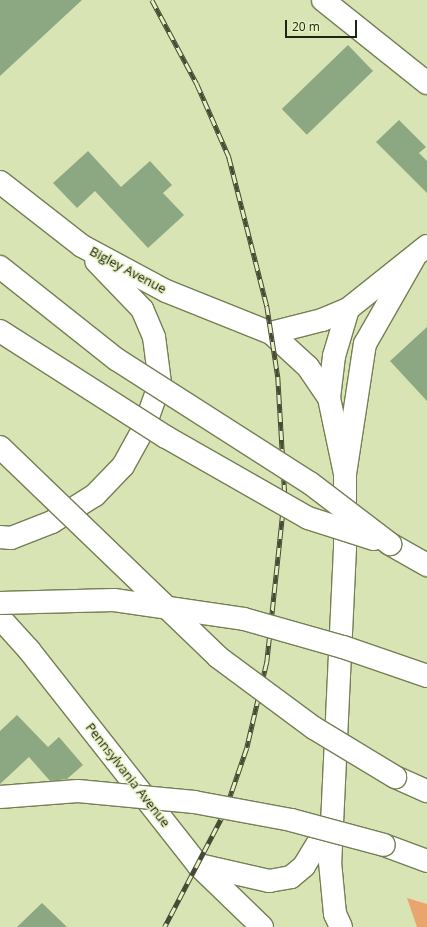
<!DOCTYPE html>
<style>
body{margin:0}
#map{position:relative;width:427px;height:927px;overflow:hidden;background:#d9e4b5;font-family:"Open Sans",sans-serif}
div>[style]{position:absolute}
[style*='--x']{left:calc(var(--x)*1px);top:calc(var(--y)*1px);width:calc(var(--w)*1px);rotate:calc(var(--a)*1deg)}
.green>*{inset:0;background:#eaa46e}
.building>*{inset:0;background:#8ba882;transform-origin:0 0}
.roads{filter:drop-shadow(1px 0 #757f54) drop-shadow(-1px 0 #757f54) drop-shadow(0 1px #757f54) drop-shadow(0 -1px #757f54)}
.street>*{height:22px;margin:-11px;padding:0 11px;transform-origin:11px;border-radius:11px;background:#fff}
.secondary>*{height:22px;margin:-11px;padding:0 11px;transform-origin:11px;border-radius:11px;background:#fff}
.primary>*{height:22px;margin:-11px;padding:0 11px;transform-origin:11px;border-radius:11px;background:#fff}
.highway>*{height:22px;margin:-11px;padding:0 11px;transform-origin:11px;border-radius:11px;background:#fff}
.rail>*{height:4.5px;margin-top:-2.25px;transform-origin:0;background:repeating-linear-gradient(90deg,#e6f1c2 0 9px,#464b34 0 18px);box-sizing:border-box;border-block:1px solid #464b34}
.bridges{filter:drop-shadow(1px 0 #757f54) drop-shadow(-1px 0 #757f54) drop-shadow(0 1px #757f54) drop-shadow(0 -1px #757f54)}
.highway-bridge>*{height:22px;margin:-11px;padding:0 11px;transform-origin:11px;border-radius:11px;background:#fff}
span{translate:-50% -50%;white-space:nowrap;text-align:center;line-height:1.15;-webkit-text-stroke:3px #e6f1c2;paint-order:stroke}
.street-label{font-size:13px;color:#202413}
.scale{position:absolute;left:285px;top:20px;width:72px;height:18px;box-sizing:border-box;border:2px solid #202413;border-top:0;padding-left:5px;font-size:12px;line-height:14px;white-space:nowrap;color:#202413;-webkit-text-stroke:3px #e6f1c2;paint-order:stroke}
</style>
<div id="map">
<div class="green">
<i style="clip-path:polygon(407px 898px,427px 904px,427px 927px,417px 927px)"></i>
</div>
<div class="building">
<i style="clip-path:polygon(0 0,82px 0,0 76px)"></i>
<i style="left:348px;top:45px;width:36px;height:92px;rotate:46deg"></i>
<i style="clip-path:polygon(399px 120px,426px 147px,419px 153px,427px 161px,427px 193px,376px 142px)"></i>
<i style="clip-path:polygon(88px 151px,121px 187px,150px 161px,172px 185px,163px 193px,184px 215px,148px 248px,95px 191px,77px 208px,53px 183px)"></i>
<i style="clip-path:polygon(427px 327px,427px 401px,390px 361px)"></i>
<i style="clip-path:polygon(17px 715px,48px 747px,59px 737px,83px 765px,67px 779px,50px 781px,29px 757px,0 784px,0 731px)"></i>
<i style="clip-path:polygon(42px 903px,67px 927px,17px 927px)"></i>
</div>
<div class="roads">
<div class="street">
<i style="--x:323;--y:0;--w:133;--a:38.6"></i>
</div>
<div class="secondary">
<i style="--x:271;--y:333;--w:53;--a:-14.3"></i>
<i style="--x:322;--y:320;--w:28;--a:-23"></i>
<i style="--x:348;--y:309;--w:101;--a:-38.6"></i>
<i style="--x:329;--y:398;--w:42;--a:-83.2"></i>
<i style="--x:334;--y:356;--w:49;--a:-73.4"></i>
<i style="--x:345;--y:474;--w:132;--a:-81.3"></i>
<i style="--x:365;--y:344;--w:99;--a:-60.3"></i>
</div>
<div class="primary">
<i style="--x:0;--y:182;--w:104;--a:38"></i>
<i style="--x:82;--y:246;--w:95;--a:28.2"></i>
<i style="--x:166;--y:291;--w:113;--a:21.8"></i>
<i style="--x:271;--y:333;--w:50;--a:42.6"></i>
<i style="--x:308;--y:367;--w:37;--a:56"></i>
<i style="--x:329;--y:398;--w:78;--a:78.1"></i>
<i style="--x:345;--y:474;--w:74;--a:90"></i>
<i style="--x:345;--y:548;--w:314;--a:92.7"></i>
<i style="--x:330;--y:862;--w:52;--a:84.5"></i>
<i style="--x:335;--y:914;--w:14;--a:65"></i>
<i style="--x:0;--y:537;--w:11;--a:5"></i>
<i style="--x:11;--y:538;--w:44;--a:-21.3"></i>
<i style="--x:52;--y:522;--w:51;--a:-32.1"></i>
<i style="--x:95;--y:495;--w:40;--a:-46"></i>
<i style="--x:123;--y:466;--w:43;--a:-61.1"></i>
<i style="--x:144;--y:428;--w:48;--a:-70.4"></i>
<i style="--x:160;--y:383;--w:46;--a:-97.4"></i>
<i style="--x:154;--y:337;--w:30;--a:-113"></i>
<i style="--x:142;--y:309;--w:66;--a:-133.8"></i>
<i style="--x:0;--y:618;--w:43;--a:47.8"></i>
<i style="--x:29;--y:650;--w:273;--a:51.8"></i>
<i style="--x:198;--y:865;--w:89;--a:44.1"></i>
<i style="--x:199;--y:865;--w:72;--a:12.9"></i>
<i style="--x:269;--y:881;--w:22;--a:-10"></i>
<i style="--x:291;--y:877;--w:17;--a:-40"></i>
<i style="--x:304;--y:866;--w:50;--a:-58.8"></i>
</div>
<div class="highway">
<i style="--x:390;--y:544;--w:43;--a:29.6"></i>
<i style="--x:395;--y:777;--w:35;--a:24"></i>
<i style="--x:384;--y:845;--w:46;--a:20.4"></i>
</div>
</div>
<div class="rail">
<i style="--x:152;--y:0;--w:95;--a:61.8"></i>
<i style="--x:197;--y:84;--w:80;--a:66.3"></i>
<i style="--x:229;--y:157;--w:154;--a:75.7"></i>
<i style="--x:267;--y:306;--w:72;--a:81.2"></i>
<i style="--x:278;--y:377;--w:117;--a:86.6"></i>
<i style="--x:285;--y:494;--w:169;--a:96.1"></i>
<i style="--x:267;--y:662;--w:88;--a:103.1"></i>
<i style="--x:247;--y:748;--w:68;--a:109"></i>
<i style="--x:225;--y:812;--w:130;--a:117.6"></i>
</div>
<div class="bridges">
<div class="highway-bridge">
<i style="--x:0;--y:267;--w:148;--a:38.4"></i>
<i style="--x:116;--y:359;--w:230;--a:32.6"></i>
<i style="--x:310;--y:483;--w:101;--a:37.3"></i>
<i style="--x:0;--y:331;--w:197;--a:32.6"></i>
<i style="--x:166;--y:437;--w:163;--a:29.7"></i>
<i style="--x:308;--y:518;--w:69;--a:17.7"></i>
<i style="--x:0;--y:447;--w:303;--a:43.9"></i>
<i style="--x:218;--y:657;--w:119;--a:36.5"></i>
<i style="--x:314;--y:728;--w:95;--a:31.2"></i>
<i style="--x:0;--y:603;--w:114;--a:-1.5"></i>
<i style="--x:114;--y:600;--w:131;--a:8.3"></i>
<i style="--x:244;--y:619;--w:103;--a:15.8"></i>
<i style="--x:343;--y:647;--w:89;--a:19"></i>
<i style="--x:0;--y:797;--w:78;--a:-4.4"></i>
<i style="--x:78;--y:791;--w:117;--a:5.4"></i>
<i style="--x:194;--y:802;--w:99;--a:10.5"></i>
<i style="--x:291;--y:820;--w:96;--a:15"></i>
</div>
</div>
<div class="street-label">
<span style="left:128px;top:270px;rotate:28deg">Bigley Avenue</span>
<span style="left:128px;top:775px;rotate:52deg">Pennsylvania Avenue</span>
</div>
<div class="scale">20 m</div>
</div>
